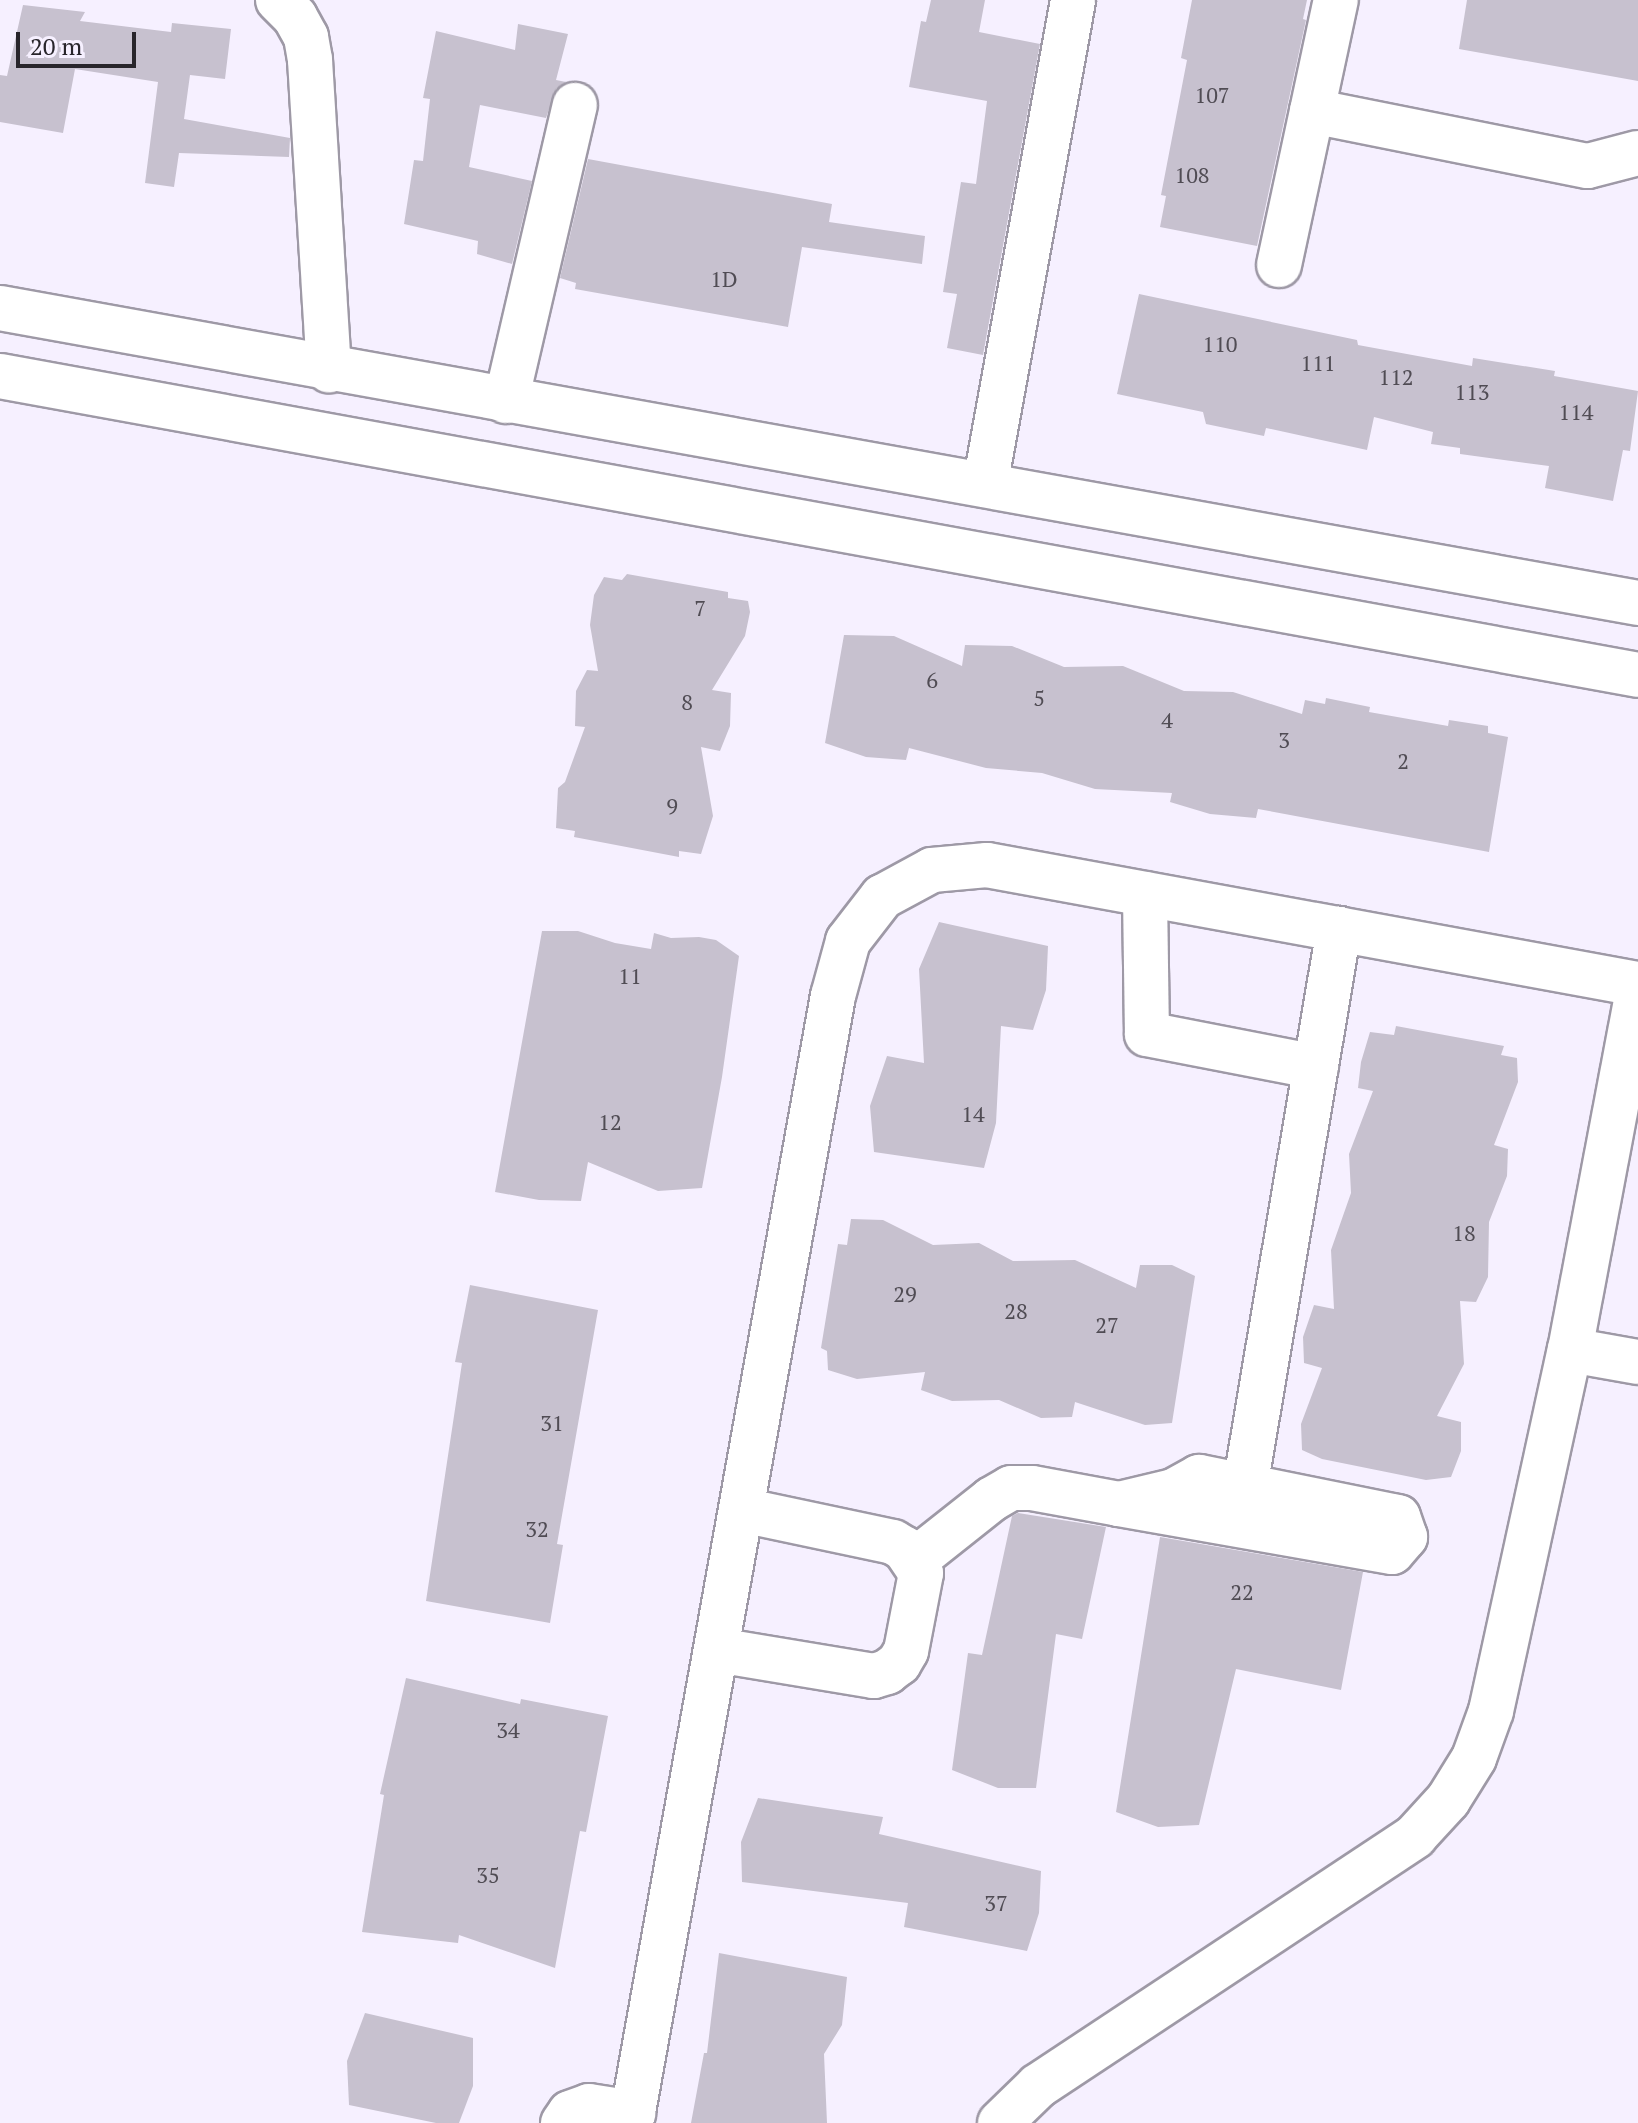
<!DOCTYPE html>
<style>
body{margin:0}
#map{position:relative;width:1638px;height:2123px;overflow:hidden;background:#f6f0ff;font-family:"PT Serif",serif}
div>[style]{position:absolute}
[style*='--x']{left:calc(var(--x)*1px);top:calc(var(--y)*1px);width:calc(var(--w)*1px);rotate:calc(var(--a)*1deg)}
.building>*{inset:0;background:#c7c1cf}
.roads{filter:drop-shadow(2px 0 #9e99a6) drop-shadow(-2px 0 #9e99a6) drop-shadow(0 2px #9e99a6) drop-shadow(0 -2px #9e99a6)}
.minor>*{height:44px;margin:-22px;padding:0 22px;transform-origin:22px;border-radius:22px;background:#fff}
span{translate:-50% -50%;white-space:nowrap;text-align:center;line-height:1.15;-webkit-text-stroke:7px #f6f0ff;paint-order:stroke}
.number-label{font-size:22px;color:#504c54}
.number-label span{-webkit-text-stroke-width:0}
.scale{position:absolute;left:16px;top:32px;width:120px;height:36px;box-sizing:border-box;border:4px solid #28252b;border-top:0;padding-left:10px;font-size:24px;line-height:28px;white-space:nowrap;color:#28252b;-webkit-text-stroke:6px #f6f0ff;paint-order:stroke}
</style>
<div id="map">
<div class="building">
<i style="clip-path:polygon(931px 0,985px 0,979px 32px,1040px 44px,983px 355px,947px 348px,957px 294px,943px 292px,961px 182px,976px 184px,987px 101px,909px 87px,921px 21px,926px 22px)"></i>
<i style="clip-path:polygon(1192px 0,1307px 0,1303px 19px,1306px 20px,1257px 246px,1160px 227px,1166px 196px,1161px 195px,1187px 60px,1181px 58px)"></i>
<i style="clip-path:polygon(1467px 0,1638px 0,1638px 81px,1459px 49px)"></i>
<i style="clip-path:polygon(23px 5px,85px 12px,80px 21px,171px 32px,172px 23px,231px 29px,225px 79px,190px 75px,184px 119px,290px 138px,289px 157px,179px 153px,174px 187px,145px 183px,158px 82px,75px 69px,63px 133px,0 122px,0 75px,7px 76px)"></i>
<i style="clip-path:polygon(518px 24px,568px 34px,556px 80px,566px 82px,556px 89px,546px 118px,480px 105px,469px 167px,532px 181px,512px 264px,477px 254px,478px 241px,404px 224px,414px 160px,423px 161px,430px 99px,423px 98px,436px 31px,515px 50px)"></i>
<i style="clip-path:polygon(588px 159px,832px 204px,829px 222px,925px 236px,922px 264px,802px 247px,788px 327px,575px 289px,576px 283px,560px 278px)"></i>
<i style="clip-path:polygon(1139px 294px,1357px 340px,1358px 345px,1472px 366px,1473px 358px,1555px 371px,1554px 376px,1638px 391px,1630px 451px,1623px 450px,1613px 501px,1545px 488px,1549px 466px,1460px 454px,1460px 448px,1431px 444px,1433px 432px,1374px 417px,1367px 450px,1266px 428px,1264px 436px,1206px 424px,1203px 412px,1117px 394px)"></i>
<i style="clip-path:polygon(627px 574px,728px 592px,728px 598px,748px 601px,750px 612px,745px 636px,712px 690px,731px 693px,730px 726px,720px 751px,701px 747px,713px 816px,701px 854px,679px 851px,679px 857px,574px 837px,575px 831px,556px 828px,558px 788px,565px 782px,585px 727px,575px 726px,576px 691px,587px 670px,598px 671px,590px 625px,594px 595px,604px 577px,622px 580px)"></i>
<i style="clip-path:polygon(844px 635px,894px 636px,962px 666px,965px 645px,1012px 646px,1064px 667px,1123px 666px,1184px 691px,1233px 692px,1302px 714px,1305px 700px,1325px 704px,1326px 698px,1370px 707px,1369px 712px,1448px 726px,1449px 720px,1488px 726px,1488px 733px,1508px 737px,1489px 852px,1258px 809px,1256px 818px,1210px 814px,1170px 802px,1172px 793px,1095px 789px,1042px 773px,986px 768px,909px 748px,906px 760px,866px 757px,825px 743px)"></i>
<i style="clip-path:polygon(939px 922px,1048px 946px,1046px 990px,1033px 1030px,1001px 1026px,996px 1123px,984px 1168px,874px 1152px,870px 1106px,887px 1056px,924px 1063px,919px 969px)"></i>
<i style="clip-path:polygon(542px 931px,578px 931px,615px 943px,651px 949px,654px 933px,671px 938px,699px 937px,716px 940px,739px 956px,722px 1077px,702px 1188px,658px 1191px,588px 1162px,581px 1201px,539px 1200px,495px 1192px)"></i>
<i style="clip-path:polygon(1396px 1026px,1504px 1046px,1501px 1055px,1517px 1058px,1518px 1082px,1494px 1145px,1508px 1149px,1507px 1176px,1489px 1222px,1488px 1277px,1476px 1302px,1460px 1301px,1464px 1364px,1437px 1416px,1461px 1422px,1461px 1451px,1451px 1477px,1426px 1480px,1322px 1459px,1302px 1450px,1301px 1424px,1322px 1368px,1304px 1363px,1303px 1337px,1314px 1305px,1334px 1309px,1331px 1250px,1351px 1193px,1349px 1154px,1373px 1091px,1358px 1088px,1361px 1062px,1370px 1032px,1394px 1035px)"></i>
<i style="clip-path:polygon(851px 1219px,883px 1220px,933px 1245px,979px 1243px,1013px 1261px,1075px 1260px,1136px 1288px,1140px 1265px,1172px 1265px,1195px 1276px,1172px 1423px,1145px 1425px,1075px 1402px,1072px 1417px,1041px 1418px,999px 1400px,952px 1401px,921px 1390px,925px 1372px,857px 1379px,828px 1370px,827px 1351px,821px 1348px,838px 1244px,847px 1245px)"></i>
<i style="clip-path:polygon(470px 1285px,598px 1310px,557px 1544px,563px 1545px,550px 1623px,426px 1601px,462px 1363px,455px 1362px)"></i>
<i style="clip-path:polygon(1018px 1513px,1106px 1527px,1082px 1639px,1056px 1634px,1036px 1788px,998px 1788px,952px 1770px,968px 1653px,982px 1655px,1012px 1516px)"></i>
<i style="clip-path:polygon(1160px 1537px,1363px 1572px,1341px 1690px,1236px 1669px,1199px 1825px,1158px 1827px,1116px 1812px)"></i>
<i style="clip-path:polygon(406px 1678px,520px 1704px,521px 1699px,608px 1716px,586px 1832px,580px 1831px,555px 1968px,459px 1935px,458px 1943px,362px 1932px,384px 1795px,380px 1794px)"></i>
<i style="clip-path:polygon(758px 1798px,883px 1817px,879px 1834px,1041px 1871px,1039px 1913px,1027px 1951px,904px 1927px,908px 1903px,742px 1882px,741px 1842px)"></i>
<i style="clip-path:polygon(719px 1953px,847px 1977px,842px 2025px,824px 2054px,827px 2123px,691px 2123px,704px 2053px,707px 2053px)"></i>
<i style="clip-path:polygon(365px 2013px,473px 2038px,473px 2086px,459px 2123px,436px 2123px,349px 2105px,347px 2061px)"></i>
</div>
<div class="roads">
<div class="minor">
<i style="--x:278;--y:0;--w:24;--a:45"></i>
<i style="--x:295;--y:17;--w:23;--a:61"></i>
<i style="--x:306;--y:37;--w:23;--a:80"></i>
<i style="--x:310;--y:60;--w:311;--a:86.5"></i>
<i style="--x:1312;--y:111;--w:281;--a:11.3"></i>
<i style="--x:1588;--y:166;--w:52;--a:-14.6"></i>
<i style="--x:1279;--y:265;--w:271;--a:-77.9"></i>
<i style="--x:0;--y:308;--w:1664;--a:10.21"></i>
<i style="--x:0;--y:376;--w:1665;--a:10.34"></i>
<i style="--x:506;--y:401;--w:304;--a:-76.9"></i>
<i style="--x:985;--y:485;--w:493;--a:-79.7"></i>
<i style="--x:1145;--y:894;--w:140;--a:89.2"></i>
<i style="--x:1147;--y:1034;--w:172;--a:11"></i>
<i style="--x:1570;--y:1350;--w:69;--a:10"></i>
<i style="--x:1245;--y:1487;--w:566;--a:-80.44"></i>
<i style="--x:915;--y:1560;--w:98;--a:-38.4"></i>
<i style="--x:992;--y:1499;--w:22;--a:-30"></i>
<i style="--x:1011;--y:1488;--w:21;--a:0"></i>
<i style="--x:1032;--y:1488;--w:88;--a:10.4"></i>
<i style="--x:1119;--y:1504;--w:277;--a:10"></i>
<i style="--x:1392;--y:1552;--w:20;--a:-49"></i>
<i style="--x:1405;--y:1537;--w:21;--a:-109"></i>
<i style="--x:1398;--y:1517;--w:203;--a:-168.6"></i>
<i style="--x:1199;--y:1477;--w:29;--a:151"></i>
<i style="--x:1174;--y:1491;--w:57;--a:166.7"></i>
<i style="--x:717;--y:1650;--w:159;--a:9.4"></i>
<i style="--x:874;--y:1676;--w:14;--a:-17"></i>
<i style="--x:887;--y:1672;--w:15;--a:-37"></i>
<i style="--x:899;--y:1663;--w:14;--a:-60"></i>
<i style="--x:906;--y:1651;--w:79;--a:-79.1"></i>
<i style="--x:921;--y:1573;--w:29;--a:-124"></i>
<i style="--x:905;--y:1549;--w:14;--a:-150"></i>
<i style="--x:893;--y:1542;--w:154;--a:-168"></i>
<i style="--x:563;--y:2123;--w:12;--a:-55"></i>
<i style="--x:570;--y:2113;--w:20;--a:-20"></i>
<i style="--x:589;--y:2106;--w:45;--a:9"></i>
<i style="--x:631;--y:2123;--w:1145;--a:-79.84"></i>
<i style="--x:833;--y:996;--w:57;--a:-74.7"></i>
<i style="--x:848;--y:941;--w:56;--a:-52.3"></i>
<i style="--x:882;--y:897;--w:57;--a:-28.4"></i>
<i style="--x:932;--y:870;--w:55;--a:-5.2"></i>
<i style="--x:987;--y:865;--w:662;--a:10.36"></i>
<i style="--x:1000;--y:2123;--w:53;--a:-44.2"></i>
<i style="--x:1038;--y:2086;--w:452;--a:-33.5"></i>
<i style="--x:1415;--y:1836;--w:49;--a:-47.5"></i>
<i style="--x:1448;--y:1800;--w:49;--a:-58.2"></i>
<i style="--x:1474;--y:1758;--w:50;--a:-70.1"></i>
<i style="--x:1491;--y:1711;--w:370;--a:-77.7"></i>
<i style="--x:1570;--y:1350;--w:367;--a:-79.3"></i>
</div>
</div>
<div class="number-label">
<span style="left:1212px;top:95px">107</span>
<span style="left:1192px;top:175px">108</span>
<span style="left:724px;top:279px">1D</span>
<span style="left:1220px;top:344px">110</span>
<span style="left:1318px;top:363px">111</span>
<span style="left:1396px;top:377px">112</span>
<span style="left:1472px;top:392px">113</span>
<span style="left:1576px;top:412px">114</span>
<span style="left:700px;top:608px">7</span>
<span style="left:932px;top:680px">6</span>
<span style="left:1039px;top:698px">5</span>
<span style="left:687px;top:702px">8</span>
<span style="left:1167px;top:720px">4</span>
<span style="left:1284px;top:740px">3</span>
<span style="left:1403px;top:761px">2</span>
<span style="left:672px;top:806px">9</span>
<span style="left:630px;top:976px">11</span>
<span style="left:973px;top:1114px">14</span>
<span style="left:610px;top:1122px">12</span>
<span style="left:1464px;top:1233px">18</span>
<span style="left:905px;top:1294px">29</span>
<span style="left:1016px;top:1311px">28</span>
<span style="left:1107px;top:1325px">27</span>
<span style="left:552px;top:1423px">31</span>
<span style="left:537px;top:1529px">32</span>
<span style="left:1242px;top:1592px">22</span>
<span style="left:508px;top:1730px">34</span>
<span style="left:488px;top:1875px">35</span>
<span style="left:996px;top:1903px">37</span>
</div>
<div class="scale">20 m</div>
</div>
